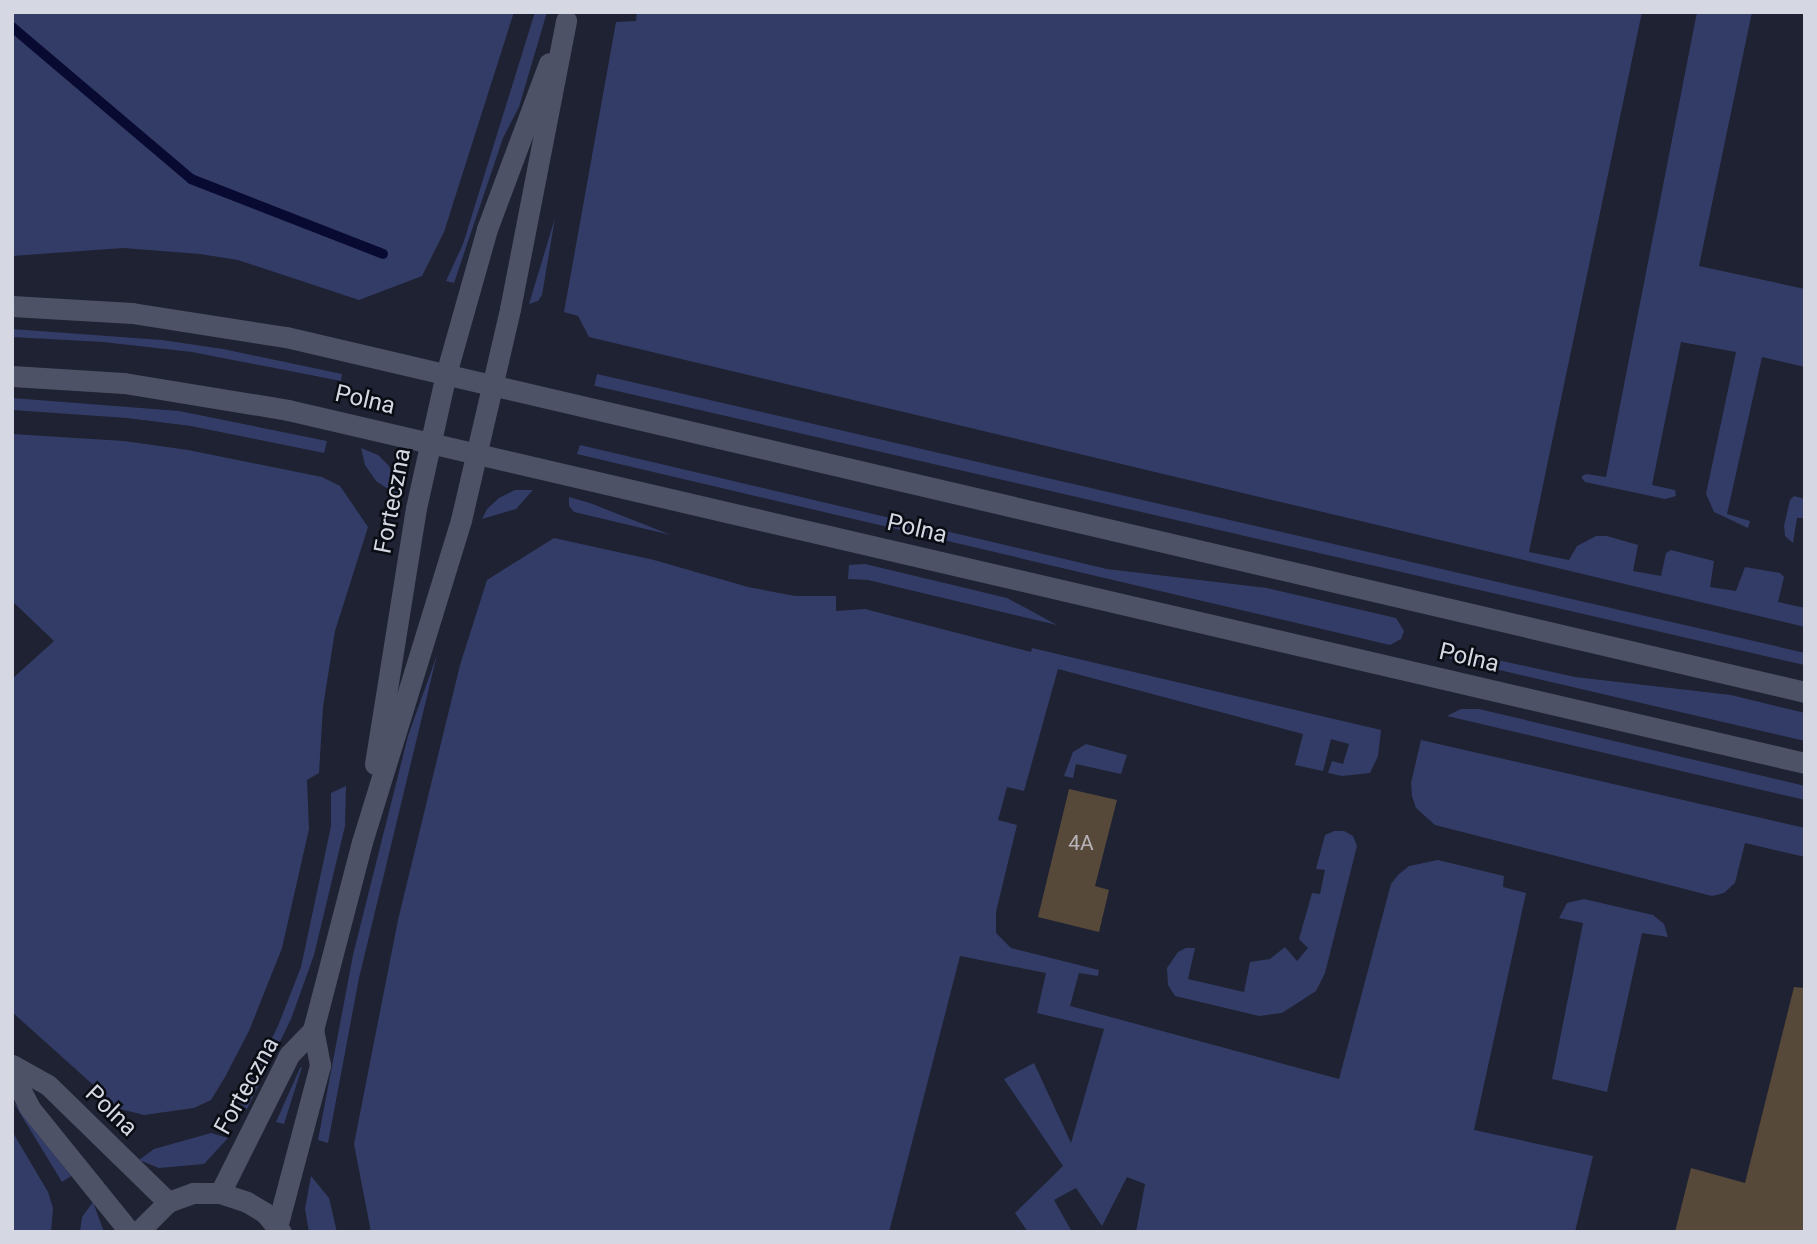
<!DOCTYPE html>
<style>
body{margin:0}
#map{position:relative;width:1817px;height:1244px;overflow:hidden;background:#1e2232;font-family:Roboto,sans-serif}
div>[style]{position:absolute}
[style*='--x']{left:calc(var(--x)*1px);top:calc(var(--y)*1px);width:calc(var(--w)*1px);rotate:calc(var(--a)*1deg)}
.green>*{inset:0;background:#333c66;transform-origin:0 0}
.stream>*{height:10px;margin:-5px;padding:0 5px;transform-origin:5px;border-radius:5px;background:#090a31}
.building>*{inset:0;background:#57493a}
.minor>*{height:21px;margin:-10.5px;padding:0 10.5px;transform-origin:10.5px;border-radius:10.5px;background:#4d5266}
span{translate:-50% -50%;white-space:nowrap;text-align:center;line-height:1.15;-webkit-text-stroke:5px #0a0c13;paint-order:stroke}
.number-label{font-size:21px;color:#b6b4b9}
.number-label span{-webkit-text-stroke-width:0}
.street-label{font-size:24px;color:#d5d8e3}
.frame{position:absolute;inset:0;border:14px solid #d5d8e3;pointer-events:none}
</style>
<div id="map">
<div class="green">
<i style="clip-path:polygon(12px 12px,514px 12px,444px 232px,422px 276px,359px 300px,238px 260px,200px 254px,123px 248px,12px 256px)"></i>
<i style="clip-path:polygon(535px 12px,547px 12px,519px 107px,503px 138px,454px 283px,446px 281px,463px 244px)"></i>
<i style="clip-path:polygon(637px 12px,1642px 12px,1529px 552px,1569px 560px,1577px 546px,1596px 536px,1607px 536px,1638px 545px,1633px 571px,1661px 576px,1666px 553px,1671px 550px,1714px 561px,1710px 587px,1736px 591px,1745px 567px,1780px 573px,1784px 577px,1778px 602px,1805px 608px,1805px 627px,589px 337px,578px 316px,564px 312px,616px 22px,636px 21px)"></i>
<i style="clip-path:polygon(1697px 12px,1752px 12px,1699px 266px,1805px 289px,1805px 367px,1762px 357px,1727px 514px,1750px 521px,1748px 528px,1714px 512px,1706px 494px,1736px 352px,1681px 342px,1652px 485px,1675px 490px,1676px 496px,1665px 499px,1585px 482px,1581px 477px,1586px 474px,1606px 477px)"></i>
<i style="clip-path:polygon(555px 218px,542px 295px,538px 301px,529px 304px)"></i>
<i style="clip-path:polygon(12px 329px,162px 340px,223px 349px,342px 374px,341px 381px,192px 352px,103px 342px,12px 337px)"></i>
<i style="left:597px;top:374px;width:1241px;height:12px;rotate:13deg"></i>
<i style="clip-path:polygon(12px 398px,179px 411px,327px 441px,324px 453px,191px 426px,127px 418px,12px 410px)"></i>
<i style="clip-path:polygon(12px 434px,124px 441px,188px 450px,322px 477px,340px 486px,368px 527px,335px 631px,323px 707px,319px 773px,307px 780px,309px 829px,282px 948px,249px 1031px,225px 1077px,211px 1100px,194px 1108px,144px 1115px,120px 1109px,12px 1012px,12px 679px,54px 641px,12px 601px)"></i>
<i style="clip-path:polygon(580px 445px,1107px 569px,1267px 588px,1396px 618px,1404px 631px,1401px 639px,1390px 645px,577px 454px)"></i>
<i style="clip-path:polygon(361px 448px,378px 455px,389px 466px,400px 497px,376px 481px,365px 465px)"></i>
<i style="clip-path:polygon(515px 490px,533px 490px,516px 509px,482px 519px,487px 509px,499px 498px)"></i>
<i style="clip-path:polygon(1794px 496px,1805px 499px,1805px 518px,1797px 518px,1793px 543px,1785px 536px,1784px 526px,1790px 500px)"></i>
<i style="clip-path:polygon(569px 497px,590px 503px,671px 535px,574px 512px,569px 506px)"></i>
<i style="clip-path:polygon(554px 538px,654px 560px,748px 587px,795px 596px,836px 596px,836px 611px,865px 609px,1031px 652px,1032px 648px,1381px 730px,1378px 756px,1370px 773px,1342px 776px,1328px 773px,1332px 761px,1343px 764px,1349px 744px,1331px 739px,1323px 771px,1295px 765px,1303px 734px,1058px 669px,1024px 791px,1007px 787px,998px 820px,1017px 825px,996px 912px,996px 933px,1011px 948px,1099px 970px,1098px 976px,1079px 973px,1070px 1006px,1339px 1079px,1391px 884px,1398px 875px,1409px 866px,1438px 860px,1504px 876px,1503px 887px,1526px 893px,1474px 1130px,1593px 1156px,1575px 1232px,1136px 1232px,1145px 1184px,1127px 1177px,1102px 1226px,1076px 1188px,1054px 1200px,1072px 1232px,1028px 1232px,1015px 1213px,1063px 1166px,1004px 1079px,1034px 1063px,1071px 1143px,1104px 1029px,1037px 1013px,1046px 973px,960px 956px,889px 1232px,371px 1232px,354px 1144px,398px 920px,460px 665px,487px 580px)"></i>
<i style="clip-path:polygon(865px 564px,1007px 598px,1057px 625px,868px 580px,848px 579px,849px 565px)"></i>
<i style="clip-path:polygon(1459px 654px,1470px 654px,1575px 677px,1731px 695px,1805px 713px,1805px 741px,1448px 658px)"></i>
<i style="clip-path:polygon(437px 655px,359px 978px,328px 1143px,318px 1140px,353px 955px,408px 736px)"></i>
<i style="clip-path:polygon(1461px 709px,1479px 709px,1805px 786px,1805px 800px,1447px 716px)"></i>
<i style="clip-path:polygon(1421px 740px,1805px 828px,1805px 857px,1745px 843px,1735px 883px,1724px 893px,1712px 896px,1435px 825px,1416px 808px,1412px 796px,1411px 783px)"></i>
<i style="clip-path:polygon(1086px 744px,1127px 755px,1121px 774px,1076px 764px,1073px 778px,1064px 776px,1073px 752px)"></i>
<i style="clip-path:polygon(346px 786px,345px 826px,314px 955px,291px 1019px,247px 1109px,239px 1103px,278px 1026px,301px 967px,331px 826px,331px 793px)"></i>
<i style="clip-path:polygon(1334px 831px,1344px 831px,1353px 836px,1357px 846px,1325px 973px,1316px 991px,1282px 1013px,1259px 1016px,1175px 996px,1168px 985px,1167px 968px,1178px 952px,1186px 948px,1195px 948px,1188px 979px,1244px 992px,1250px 962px,1270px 959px,1285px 947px,1297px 961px,1308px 948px,1299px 939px,1312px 893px,1320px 894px,1325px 870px,1316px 869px,1325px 835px)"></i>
<i style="clip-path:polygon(1584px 899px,1653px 915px,1664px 924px,1668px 937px,1642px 933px,1607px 1092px,1552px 1079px,1583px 923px,1559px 918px,1567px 903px)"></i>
<i style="clip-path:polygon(302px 1067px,284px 1124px,276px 1122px,300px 1068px)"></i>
<i style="clip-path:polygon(12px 1100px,71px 1176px,62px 1182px)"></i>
<i style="clip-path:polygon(12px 1131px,48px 1192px,53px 1208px,51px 1232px,12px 1232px)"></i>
<i style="clip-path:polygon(211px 1133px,228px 1138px,204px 1164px,159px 1168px,139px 1160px,154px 1149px)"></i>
<i style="clip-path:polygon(311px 1176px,329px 1198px,337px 1232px,309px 1232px,305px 1209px)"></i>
<i style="clip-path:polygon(93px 1202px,104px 1232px,80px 1232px,82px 1217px)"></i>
</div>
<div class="stream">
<i style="--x:12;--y:27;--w:235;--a:40.3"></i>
<i style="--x:191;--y:179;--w:206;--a:21.3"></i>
</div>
<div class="building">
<i style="clip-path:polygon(1069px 789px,1117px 800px,1095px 886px,1109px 890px,1099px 932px,1038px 917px)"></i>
<i style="clip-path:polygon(1794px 987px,1805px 988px,1805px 1232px,1675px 1232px,1691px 1168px,1745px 1183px)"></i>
</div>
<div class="minor">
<i style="--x:12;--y:306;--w:120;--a:3.3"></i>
<i style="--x:132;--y:313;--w:156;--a:8.9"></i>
<i style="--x:286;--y:337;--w:1560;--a:13.15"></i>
<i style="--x:12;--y:376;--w:112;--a:3.6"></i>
<i style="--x:124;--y:383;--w:166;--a:9.3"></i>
<i style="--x:288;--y:410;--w:1558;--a:13.1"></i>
<i style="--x:375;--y:764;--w:259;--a:-80.9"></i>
<i style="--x:416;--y:508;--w:137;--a:-77.4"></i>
<i style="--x:446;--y:374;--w:151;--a:-74.2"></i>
<i style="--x:487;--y:229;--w:177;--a:-69.5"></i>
<i style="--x:12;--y:1065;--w:41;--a:29.1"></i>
<i style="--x:48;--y:1085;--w:168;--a:44.3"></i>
<i style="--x:12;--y:1073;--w:38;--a:63"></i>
<i style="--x:29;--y:1107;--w:161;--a:51.1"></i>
<i style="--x:220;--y:1193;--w:154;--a:-63.4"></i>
<i style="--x:289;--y:1055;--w:35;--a:-46"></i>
<i style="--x:313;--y:1030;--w:194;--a:-75.4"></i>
<i style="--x:362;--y:842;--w:337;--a:-72.9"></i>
<i style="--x:461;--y:520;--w:217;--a:-76.9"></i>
<i style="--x:510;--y:309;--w:294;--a:-79"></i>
<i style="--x:277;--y:1227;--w:168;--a:-75.1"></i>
<i style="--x:320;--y:1065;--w:36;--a:-101"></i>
<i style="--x:138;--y:1232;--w:42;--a:-45"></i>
<i style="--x:168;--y:1202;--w:27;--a:-20"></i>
<i style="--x:193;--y:1193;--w:27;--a:0"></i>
<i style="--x:220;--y:1193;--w:28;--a:18"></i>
<i style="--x:247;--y:1202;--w:21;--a:31"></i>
<i style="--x:265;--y:1213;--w:25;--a:50"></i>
</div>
<div class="number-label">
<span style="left:1081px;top:843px">4A</span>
</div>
<div class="street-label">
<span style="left:365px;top:400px;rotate:13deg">Polna</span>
<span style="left:393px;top:501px;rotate:-79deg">Forteczna</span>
<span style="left:917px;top:529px;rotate:13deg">Polna</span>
<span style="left:1469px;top:658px;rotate:13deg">Polna</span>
<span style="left:247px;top:1086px;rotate:-61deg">Forteczna</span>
<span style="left:111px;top:1111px;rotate:44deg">Polna</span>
</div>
<div class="frame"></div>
</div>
